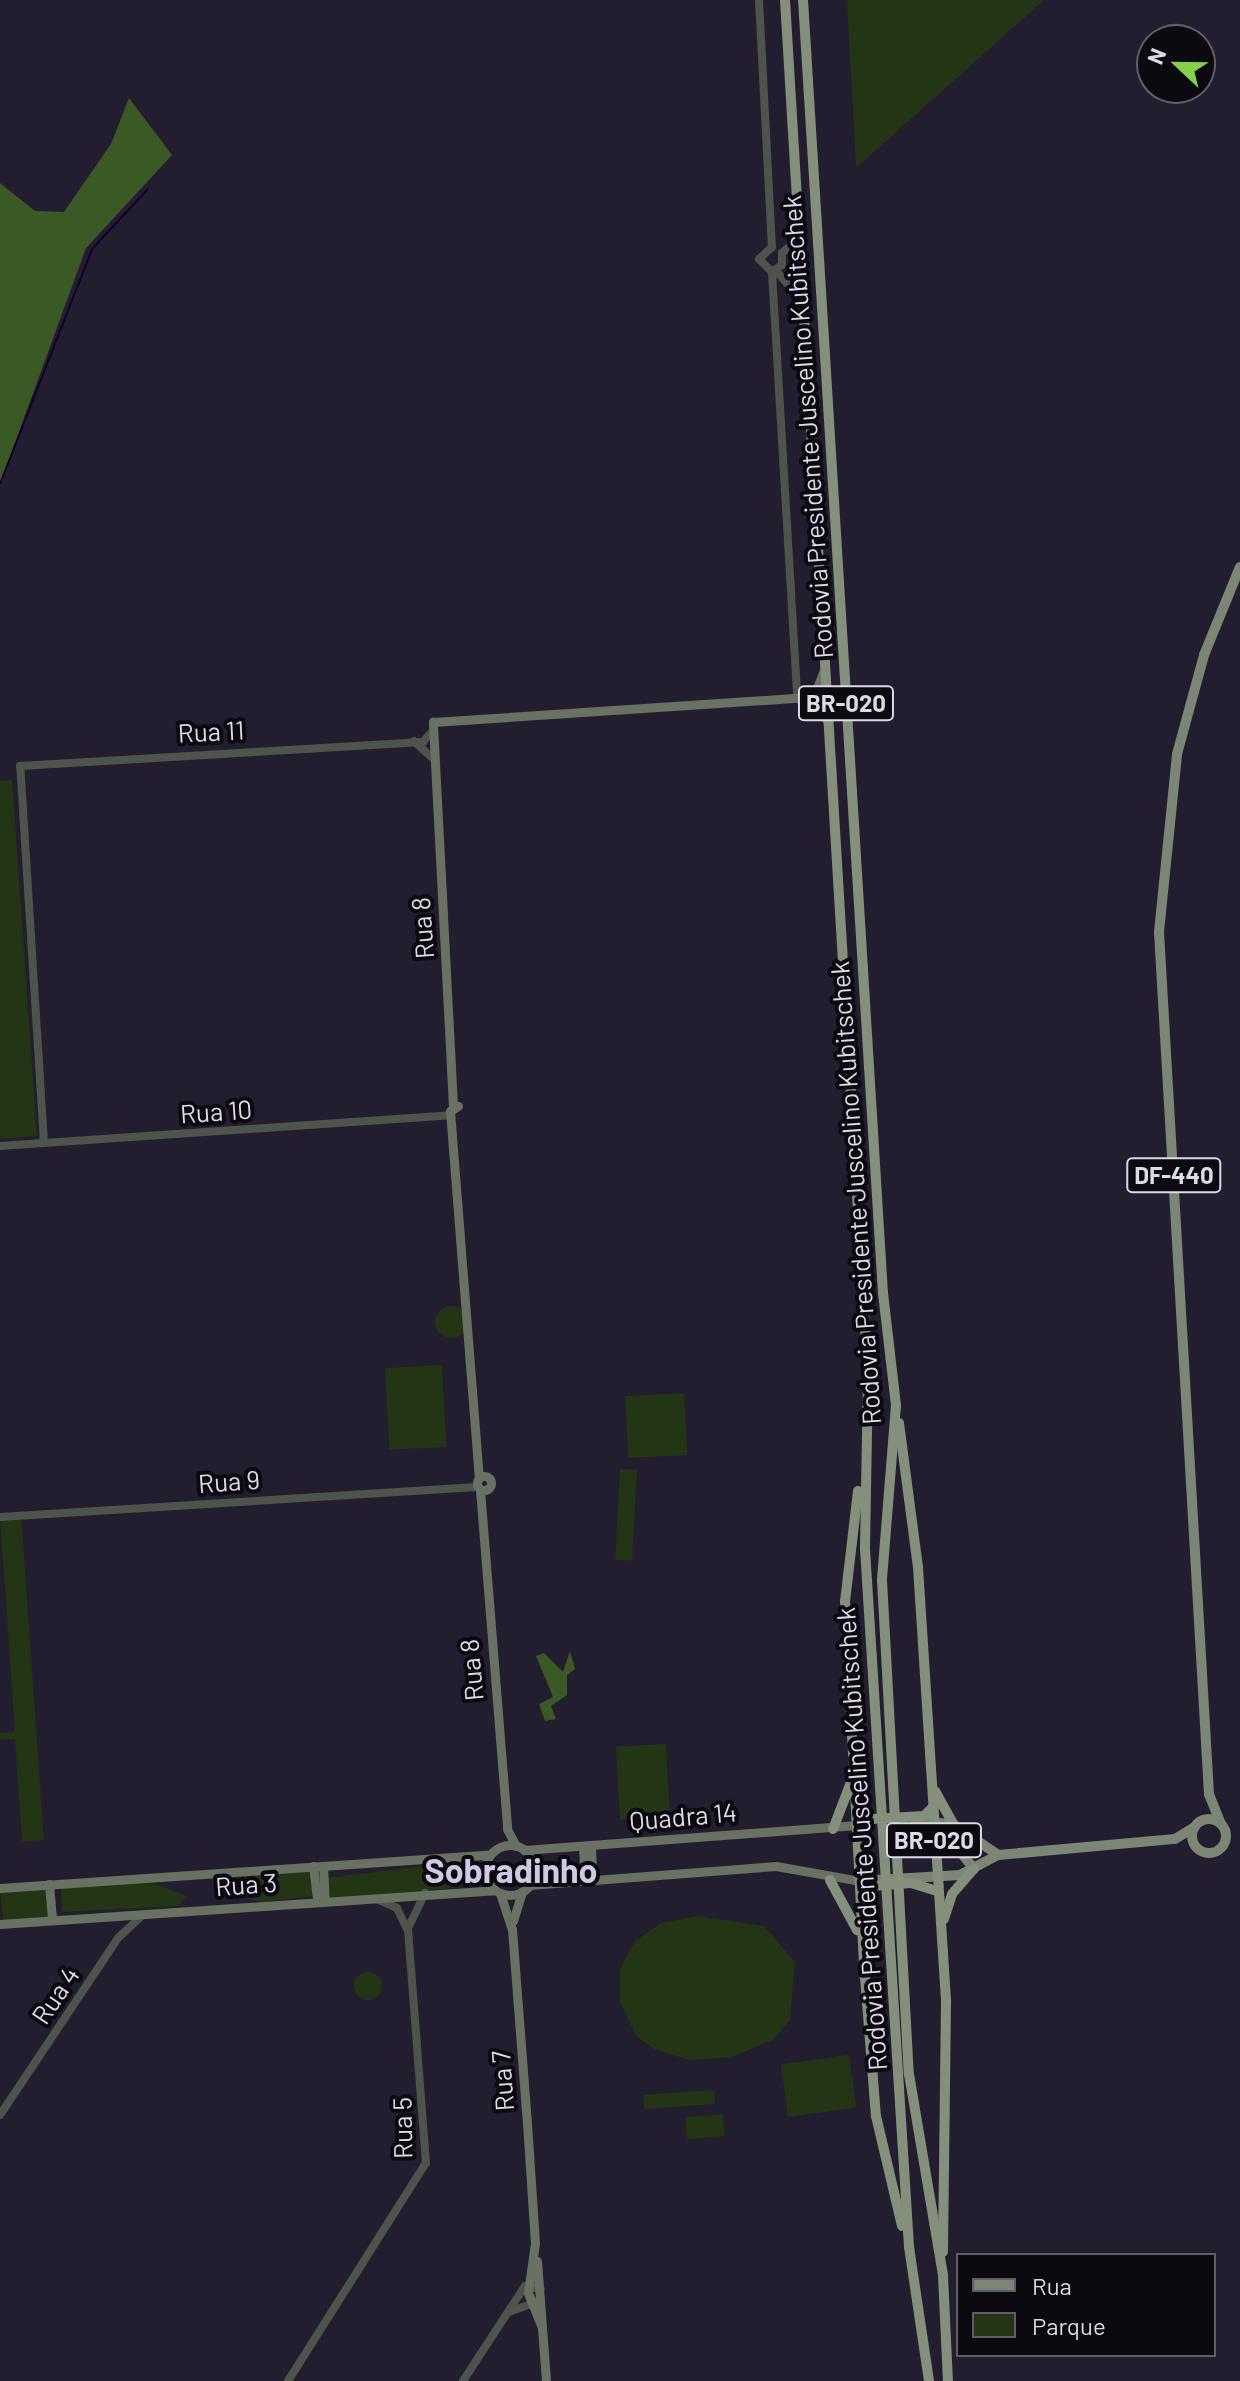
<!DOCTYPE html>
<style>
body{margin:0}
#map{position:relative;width:1240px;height:2381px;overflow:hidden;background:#231d30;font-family:Barlow,sans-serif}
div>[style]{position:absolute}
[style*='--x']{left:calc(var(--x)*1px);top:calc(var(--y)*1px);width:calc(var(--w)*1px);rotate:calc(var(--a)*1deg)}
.green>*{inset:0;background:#233515;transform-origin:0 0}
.round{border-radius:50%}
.forest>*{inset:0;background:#3b5925}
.stream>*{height:2px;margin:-1px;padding:0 1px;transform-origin:1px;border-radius:1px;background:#14002d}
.tertiary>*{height:8px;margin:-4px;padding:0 4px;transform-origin:4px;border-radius:4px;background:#4e544b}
.secondary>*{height:9px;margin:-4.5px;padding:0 4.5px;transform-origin:4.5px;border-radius:4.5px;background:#687162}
.secondary>.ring{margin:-4.5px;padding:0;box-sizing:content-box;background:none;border:9px solid #687162;border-radius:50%}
.primary>*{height:10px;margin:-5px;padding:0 5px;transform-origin:5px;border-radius:5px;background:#7b8674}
.primary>.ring{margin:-5px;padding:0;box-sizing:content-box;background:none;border:10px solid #7b8674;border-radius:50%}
.trunk>*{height:10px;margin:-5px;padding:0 5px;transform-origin:5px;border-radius:5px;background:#84907c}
span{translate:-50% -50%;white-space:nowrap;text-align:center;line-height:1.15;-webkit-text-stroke:8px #0c0911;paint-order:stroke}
.shield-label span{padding:2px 6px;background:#0c0911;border:2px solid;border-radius:6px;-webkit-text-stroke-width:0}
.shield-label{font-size:24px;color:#dddae7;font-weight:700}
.street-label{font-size:26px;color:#dddae7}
.district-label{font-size:34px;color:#d0c9e3;font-weight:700}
.legend{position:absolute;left:956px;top:2253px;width:260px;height:104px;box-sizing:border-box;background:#0c0911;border:2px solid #605d67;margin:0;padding:10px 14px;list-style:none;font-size:24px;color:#dddae7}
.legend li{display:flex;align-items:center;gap:16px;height:40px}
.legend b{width:40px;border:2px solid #605d67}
.north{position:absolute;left:1136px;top:24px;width:80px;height:80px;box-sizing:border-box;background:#0c0911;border:2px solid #605d67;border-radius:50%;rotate:292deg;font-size:22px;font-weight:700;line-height:32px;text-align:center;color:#dddae7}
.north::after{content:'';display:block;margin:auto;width:28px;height:36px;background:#86cf4b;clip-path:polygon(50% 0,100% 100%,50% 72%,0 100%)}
</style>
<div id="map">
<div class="green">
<i style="clip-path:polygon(847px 0,1044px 0,856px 168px)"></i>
<i style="clip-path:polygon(12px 780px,37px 1136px,0 1139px,0 781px)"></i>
<i class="round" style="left:435px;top:1306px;width:32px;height:32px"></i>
<i style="left:442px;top:1365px;width:82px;height:57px;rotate:87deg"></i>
<i style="left:684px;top:1393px;width:62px;height:59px;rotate:87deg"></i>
<i style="left:620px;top:1469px;width:17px;height:91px;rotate:3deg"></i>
<i style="clip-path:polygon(21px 1515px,44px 1840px,22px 1842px,15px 1739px,0 1740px,0 1733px,15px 1732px,0 1517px)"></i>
<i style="left:666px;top:1744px;width:73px;height:50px;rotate:87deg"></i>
<i style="left:481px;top:1859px;width:25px;height:155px;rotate:83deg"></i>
<i style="clip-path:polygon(311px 1872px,313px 1896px,262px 1902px,222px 1892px,231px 1877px)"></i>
<i style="clip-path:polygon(150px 1882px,187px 1896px,178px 1906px,62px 1912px,61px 1888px)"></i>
<i style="left:49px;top:1884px;width:36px;height:49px;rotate:85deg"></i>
<i style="clip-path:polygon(698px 1916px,764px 1926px,795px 1962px,790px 2020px,774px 2039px,733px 2057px,689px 2060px,656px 2050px,636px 2036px,620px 2002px,620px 1969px,635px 1941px,661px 1923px)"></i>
<i class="round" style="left:354px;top:1972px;width:28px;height:28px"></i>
<i style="left:849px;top:2055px;width:53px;height:69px;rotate:82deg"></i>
<i style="left:714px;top:2090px;width:14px;height:71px;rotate:86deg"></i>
<i style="left:723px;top:2114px;width:22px;height:38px;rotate:85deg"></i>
</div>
<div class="forest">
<i style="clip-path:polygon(129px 98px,172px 155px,86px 248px,0 484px,0 183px,35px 211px,64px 212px,111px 144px)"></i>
<i style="clip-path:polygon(570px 1651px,575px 1669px,567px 1675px,567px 1695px,551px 1706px,556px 1719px,545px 1721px,539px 1704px,553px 1697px,536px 1656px,544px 1653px,563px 1672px)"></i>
</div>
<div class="stream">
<i style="--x:0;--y:484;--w:252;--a:-68.6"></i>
<i style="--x:92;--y:249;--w:81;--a:-47"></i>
</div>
<div class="tertiary">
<i style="--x:759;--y:0;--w:247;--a:87"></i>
<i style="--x:772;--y:247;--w:18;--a:137"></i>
<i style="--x:759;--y:259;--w:18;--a:45"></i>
<i style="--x:782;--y:253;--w:20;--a:-41"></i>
<i style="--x:773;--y:271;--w:11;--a:-34"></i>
<i style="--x:782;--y:265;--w:12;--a:-90"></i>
<i style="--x:776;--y:271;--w:38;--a:48"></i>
<i style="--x:772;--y:272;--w:427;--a:86.6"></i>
<i style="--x:414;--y:741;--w:23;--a:43"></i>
<i style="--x:44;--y:1143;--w:378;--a:-93.6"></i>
<i style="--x:20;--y:766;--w:404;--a:-3.4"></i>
<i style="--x:423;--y:742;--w:11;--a:-49"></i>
<i style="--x:0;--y:1146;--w:452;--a:-3.9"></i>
<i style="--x:0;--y:1517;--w:478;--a:-3.6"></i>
<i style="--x:409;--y:1926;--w:37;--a:-64"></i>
<i style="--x:0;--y:2115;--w:213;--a:-56.3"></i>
<i style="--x:118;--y:1938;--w:34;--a:-43"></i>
<i style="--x:509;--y:2312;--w:30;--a:-20"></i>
<i style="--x:288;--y:2381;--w:258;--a:-57.7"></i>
<i style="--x:426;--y:2163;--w:233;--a:-94.4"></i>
<i style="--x:408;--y:1931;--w:25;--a:-116"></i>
<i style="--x:397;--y:1908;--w:22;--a:-156"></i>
<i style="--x:463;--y:2381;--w:113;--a:-56.9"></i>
<i style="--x:525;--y:2286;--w:16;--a:11"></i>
</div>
<div class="secondary">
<i style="--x:800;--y:697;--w:17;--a:-24"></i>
<i style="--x:816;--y:690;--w:22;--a:-68"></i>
<i style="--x:453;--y:1106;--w:385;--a:-93"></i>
<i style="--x:433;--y:722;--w:365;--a:-3.8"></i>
<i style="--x:797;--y:698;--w:18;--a:13"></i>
<i style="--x:815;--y:702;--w:20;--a:57"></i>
<i style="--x:458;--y:1106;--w:9;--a:148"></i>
<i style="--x:450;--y:1111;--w:368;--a:85.5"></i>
<i class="ring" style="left:477px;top:1476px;width:5px;height:5px"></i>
<i style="--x:480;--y:1490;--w:340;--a:85.4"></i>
<i style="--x:507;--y:1829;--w:19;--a:62"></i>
<i class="ring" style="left:485px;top:1845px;width:41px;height:41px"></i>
<i style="--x:591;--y:1846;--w:34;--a:88"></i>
<i style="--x:583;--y:1847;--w:34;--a:87"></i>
<i style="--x:524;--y:1850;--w:334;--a:-4.3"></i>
<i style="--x:313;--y:1866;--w:34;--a:83"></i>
<i style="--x:323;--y:1866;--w:34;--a:87"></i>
<i style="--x:49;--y:1884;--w:36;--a:85"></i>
<i style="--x:529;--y:1885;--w:248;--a:-4.4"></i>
<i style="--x:776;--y:1866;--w:85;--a:10.1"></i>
<i style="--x:0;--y:1888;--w:491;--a:-3.9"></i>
<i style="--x:500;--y:1893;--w:38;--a:72"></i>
<i style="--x:512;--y:1929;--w:195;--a:85.6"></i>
<i style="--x:527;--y:2123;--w:120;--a:86.2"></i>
<i style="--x:535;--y:2243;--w:50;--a:98"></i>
<i style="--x:528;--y:2293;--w:37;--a:68"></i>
<i style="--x:513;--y:1921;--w:31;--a:-73"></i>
<i style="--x:0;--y:1924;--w:496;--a:-3.9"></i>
<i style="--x:537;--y:2261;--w:120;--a:85.7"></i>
</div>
<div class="primary">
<i class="ring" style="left:1192px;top:1819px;width:24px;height:24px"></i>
<i style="--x:915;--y:1821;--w:38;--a:5"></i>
<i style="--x:953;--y:1824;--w:55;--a:34.6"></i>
<i style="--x:1221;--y:1824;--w:32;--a:-112"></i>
<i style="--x:1209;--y:1794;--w:863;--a:-93.32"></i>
<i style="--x:1159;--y:932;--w:179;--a:-84.2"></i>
<i style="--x:1177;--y:754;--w:103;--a:-74.7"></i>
<i style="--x:1204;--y:655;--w:95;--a:-67.8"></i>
<i style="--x:974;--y:1869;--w:18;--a:-128"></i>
<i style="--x:963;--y:1855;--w:20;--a:-30"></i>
<i style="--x:860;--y:1881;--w:100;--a:-3.4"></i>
<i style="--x:960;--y:1875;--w:43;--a:-27.8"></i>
<i style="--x:998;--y:1855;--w:178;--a:-5.2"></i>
<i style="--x:1175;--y:1839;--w:23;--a:-31"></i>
</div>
<div class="trunk">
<i style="--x:785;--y:0;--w:1379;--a:86.55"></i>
<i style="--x:868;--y:1376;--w:173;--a:91"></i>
<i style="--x:865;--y:1549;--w:699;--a:86.39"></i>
<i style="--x:909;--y:2247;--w:135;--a:81.5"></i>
<i style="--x:803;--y:0;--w:1295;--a:86.46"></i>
<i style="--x:883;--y:1293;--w:113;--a:83.4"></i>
<i style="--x:896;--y:1405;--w:176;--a:94.6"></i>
<i style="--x:882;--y:1580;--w:495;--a:86.9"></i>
<i style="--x:909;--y:2074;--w:205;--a:80.4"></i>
<i style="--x:943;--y:2276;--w:105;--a:87.3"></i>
<i style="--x:899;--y:1423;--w:145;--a:82.5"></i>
<i style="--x:918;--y:1567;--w:436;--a:86.3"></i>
<i style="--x:946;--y:2002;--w:250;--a:90.7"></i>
<i style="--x:858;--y:1491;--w:111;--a:96.7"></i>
<i style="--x:845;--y:1601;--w:377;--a:87"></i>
<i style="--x:865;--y:1977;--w:139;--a:85.5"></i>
<i style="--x:876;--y:2116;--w:113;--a:76.7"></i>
<i style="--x:935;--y:1791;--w:38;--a:61"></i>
<i style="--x:856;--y:1811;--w:18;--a:27"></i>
<i style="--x:872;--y:1819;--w:52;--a:-3.3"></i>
<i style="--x:924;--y:1816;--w:11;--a:-45"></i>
<i style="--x:833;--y:1829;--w:47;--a:-68.9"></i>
<i style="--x:830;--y:1880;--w:57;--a:61.6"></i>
<i style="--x:861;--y:1894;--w:12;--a:-42"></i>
<i style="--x:870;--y:1886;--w:41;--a:-4.2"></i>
<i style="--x:911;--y:1883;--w:28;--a:17"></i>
<i style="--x:944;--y:1919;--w:26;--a:-72"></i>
<i style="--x:952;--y:1894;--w:33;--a:-49"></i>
</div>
<div class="shield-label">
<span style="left:846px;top:703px">BR-020</span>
<span style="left:1174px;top:1175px">DF-440</span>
<span style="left:934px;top:1840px">BR-020</span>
</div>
<div class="street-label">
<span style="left:807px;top:427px;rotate:-94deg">Rodovia Presidente Juscelino Kubitschek</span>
<span style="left:211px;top:731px;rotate:-3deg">Rua 11</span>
<span style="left:422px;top:928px;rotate:-94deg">Rua 8</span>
<span style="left:216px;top:1111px;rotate:-4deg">Rua 10</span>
<span style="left:855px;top:1193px;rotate:-94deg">Rodovia Presidente Juscelino Kubitschek</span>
<span style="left:229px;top:1481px;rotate:-4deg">Rua 9</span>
<span style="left:471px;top:1670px;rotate:-95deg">Rua 8</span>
<span style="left:683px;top:1816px;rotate:-5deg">Quadra 14</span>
<span style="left:861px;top:1839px;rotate:-94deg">Rodovia Presidente Juscelino Kubitschek</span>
<span style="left:246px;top:1884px;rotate:-4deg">Rua 3</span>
<span style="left:55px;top:1995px;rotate:-56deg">Rua 4</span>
<span style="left:502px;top:2081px;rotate:-94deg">Rua 7</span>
<span style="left:402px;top:2128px;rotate:-91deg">Rua 5</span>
</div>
<div class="district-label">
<span style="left:511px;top:1870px">Sobradinho</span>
</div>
<ul class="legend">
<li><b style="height:10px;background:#7b8674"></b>Rua</li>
<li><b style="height:22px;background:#233515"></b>Parque</li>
</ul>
<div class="north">N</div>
</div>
